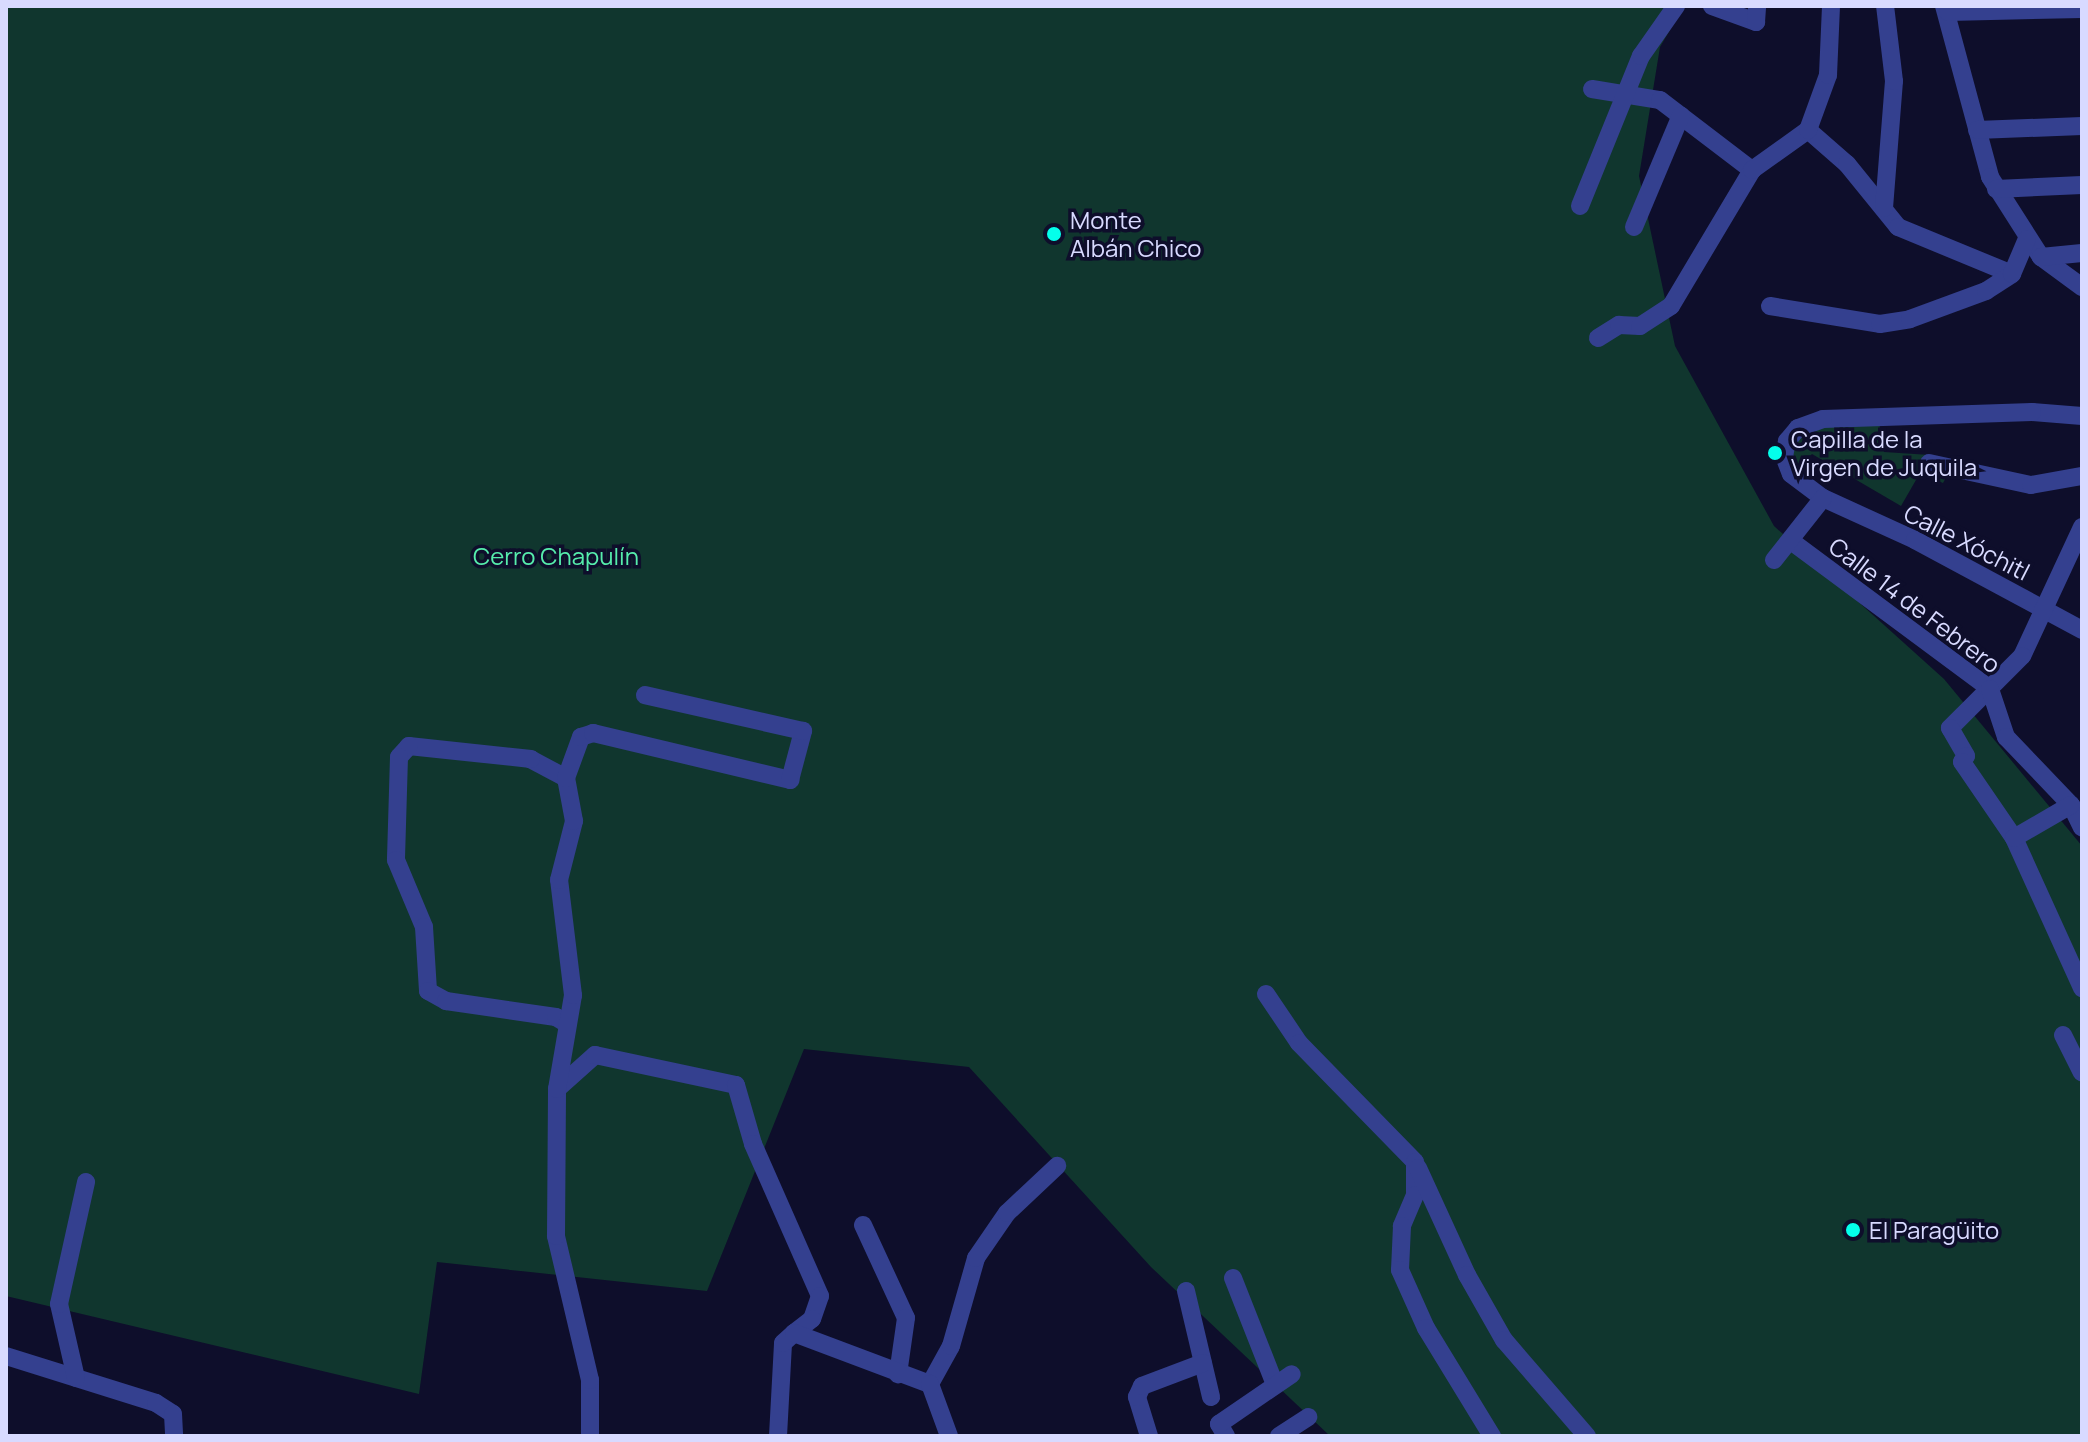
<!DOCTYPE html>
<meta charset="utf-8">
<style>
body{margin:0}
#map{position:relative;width:2088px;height:1442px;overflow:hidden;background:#0e0e2b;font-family:Manrope,sans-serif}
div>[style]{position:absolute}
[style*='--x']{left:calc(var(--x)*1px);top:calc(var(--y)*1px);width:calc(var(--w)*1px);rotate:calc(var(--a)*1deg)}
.green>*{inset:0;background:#10362e}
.minor>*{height:18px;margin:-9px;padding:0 9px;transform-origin:9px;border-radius:9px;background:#34408f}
.dots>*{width:22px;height:22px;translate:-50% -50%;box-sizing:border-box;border:4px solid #0e0e2b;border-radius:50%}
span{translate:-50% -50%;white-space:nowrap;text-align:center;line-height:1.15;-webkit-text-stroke:7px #0e0e2b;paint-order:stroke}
.poi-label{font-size:24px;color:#d8daff}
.left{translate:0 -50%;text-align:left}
.street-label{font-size:24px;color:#d8daff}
.park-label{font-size:24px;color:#56edac}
.frame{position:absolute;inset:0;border:8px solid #d8daff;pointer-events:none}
</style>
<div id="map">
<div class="green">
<i style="clip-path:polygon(6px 6px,1684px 6px,1660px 47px,1639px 176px,1675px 346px,1774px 526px,1944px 679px,2082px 846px,2082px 1436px,1330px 1436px,1151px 1267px,969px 1067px,804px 1049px,707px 1291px,437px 1262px,419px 1394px,6px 1296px)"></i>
<i style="clip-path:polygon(1878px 416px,1884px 452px,1930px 455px,1948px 474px,1943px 483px,1920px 473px,1901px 506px,1812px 454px,1791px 474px,1787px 441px,1798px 428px)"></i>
</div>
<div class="minor">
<i style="--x:1712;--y:6;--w:47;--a:20"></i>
<i style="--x:1756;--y:22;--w:16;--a:-86"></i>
<i style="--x:1944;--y:6;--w:177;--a:74.9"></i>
<i style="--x:1990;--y:177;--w:95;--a:57.5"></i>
<i style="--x:2041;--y:257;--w:51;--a:36.2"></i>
<i style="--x:1948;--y:12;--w:134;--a:-1.3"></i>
<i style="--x:1592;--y:89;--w:69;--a:9.2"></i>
<i style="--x:1660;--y:100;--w:116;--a:37.3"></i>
<i style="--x:1808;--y:130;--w:52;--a:41.1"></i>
<i style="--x:1847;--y:164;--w:81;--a:51"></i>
<i style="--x:1898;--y:227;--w:123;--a:22.4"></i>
<i style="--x:1977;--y:130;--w:105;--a:-2.2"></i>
<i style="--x:1996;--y:189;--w:86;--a:-2.7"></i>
<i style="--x:1580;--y:206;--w:162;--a:-67.9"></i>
<i style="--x:1641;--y:56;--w:61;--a:-55"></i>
<i style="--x:1884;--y:208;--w:127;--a:-85.5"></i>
<i style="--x:1894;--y:81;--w:76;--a:-96.8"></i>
<i style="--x:1634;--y:227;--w:121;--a:-67.2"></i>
<i style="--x:2041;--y:257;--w:41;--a:-5.6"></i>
<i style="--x:1770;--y:306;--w:111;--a:9.3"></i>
<i style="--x:1880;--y:324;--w:30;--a:-9"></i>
<i style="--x:1910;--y:319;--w:81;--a:-20.2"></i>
<i style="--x:1986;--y:291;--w:31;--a:-33"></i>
<i style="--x:2012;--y:274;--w:38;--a:-67"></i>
<i style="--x:1598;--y:338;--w:25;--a:-32"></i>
<i style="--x:1619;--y:325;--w:21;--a:3"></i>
<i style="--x:1640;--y:326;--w:37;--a:-33"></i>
<i style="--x:1671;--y:306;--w:158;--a:-59.2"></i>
<i style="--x:1752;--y:170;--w:69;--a:-35.5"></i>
<i style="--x:1808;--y:130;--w:59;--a:-70"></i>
<i style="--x:1828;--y:75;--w:69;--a:-87.5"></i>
<i style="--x:2082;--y:416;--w:50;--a:-175.4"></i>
<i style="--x:2032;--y:412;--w:209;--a:178.1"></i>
<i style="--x:1823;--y:419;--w:27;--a:160"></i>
<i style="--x:1798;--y:428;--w:17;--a:130"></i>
<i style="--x:1787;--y:441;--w:15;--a:101"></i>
<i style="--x:1784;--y:456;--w:19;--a:69"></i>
<i style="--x:1791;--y:474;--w:40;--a:37"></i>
<i style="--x:1823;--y:498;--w:101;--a:24.5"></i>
<i style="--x:1915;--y:540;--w:190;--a:28.3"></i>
<i style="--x:1929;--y:463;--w:104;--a:12.2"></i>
<i style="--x:2031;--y:485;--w:52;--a:-10"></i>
<i style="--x:2082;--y:527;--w:142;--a:114.9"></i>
<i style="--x:2022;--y:656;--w:102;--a:135"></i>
<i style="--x:1950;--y:728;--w:32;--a:60"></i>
<i style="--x:1966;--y:756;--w:7;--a:124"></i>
<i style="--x:1962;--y:762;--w:92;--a:55.6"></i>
<i style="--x:2014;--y:838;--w:165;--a:65.6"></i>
<i style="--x:1791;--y:541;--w:248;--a:36.6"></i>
<i style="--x:1990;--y:689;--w:51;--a:71.6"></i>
<i style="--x:2006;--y:737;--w:94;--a:46.3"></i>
<i style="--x:2071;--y:805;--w:25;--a:64"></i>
<i style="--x:1774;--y:560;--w:79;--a:-51.7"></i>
<i style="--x:566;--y:778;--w:40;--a:-152"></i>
<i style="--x:531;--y:759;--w:123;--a:-173.9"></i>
<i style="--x:409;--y:746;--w:15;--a:132"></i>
<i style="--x:399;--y:757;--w:103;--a:91.7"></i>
<i style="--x:396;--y:860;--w:73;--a:67.3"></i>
<i style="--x:424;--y:927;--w:64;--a:86.4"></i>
<i style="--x:428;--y:991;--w:21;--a:29"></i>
<i style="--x:446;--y:1001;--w:111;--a:8.3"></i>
<i style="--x:556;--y:1017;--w:13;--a:32"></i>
<i style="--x:2014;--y:838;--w:66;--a:-30.1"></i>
<i style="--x:1266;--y:994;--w:59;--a:56"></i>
<i style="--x:1299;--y:1043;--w:166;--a:45.7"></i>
<i style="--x:1415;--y:1162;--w:33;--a:90"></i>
<i style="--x:1415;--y:1195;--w:34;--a:113"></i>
<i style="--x:1402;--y:1226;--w:44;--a:92.6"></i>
<i style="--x:1400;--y:1270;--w:64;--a:65.9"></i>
<i style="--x:1426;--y:1328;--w:127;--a:58.6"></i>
<i style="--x:2063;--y:1035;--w:42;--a:63.4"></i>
<i style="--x:557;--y:1089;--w:51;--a:-41.8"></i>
<i style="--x:595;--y:1055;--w:144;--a:12"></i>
<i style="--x:736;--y:1085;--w:61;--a:73.9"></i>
<i style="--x:753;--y:1144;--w:166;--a:66.2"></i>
<i style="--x:820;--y:1296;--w:24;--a:109"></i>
<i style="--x:812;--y:1319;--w:23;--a:142"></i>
<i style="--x:1418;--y:1168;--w:118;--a:65.4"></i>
<i style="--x:1467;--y:1275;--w:75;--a:60.4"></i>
<i style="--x:1504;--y:1340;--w:127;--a:49.2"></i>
<i style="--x:863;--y:1225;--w:102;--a:65.2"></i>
<i style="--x:906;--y:1318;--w:57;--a:98.1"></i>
<i style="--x:1233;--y:1278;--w:112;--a:68.5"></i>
<i style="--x:1186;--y:1291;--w:109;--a:76.7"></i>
<i style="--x:6;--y:1356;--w:157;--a:17.4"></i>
<i style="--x:156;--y:1403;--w:20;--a:33"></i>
<i style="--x:173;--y:1414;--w:22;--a:87"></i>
<i style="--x:76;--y:1378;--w:76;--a:-102.9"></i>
<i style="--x:59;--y:1304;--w:125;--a:-77.5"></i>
<i style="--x:930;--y:1384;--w:43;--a:-61.1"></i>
<i style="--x:951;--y:1346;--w:91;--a:-74.1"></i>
<i style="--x:976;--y:1258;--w:55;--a:-55.4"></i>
<i style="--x:1007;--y:1213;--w:69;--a:-43.2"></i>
<i style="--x:590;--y:1436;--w:56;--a:-90"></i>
<i style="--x:590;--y:1380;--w:148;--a:-103.3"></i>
<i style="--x:556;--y:1236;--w:147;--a:-89.6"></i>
<i style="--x:557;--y:1089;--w:95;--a:-80.3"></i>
<i style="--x:573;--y:995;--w:116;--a:-96.9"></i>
<i style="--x:559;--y:880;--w:61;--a:-75.7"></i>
<i style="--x:574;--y:821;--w:44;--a:-100.5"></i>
<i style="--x:566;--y:778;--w:44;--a:-69.9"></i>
<i style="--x:581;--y:737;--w:13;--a:-18"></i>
<i style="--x:593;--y:733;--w:203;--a:13.4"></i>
<i style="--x:790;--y:780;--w:51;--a:-75.1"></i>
<i style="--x:803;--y:731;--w:162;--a:-167.2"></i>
<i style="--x:778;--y:1436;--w:93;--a:-86.9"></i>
<i style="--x:783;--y:1343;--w:15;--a:-42"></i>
<i style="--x:794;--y:1333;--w:145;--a:20.6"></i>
<i style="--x:930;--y:1384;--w:55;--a:69.9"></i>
<i style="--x:1149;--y:1436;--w:41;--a:-107.1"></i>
<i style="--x:1137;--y:1397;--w:12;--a:-66"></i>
<i style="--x:1142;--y:1386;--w:65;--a:-20.7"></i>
<i style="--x:1226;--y:1436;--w:14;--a:-120"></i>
<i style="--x:1219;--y:1424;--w:88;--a:-34.4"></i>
<i style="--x:1279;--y:1436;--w:35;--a:-33"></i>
</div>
<div class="dots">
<i style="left:1054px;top:234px;background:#04ffeb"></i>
<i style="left:1775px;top:453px;background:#04ffeb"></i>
<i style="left:1853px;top:1230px;background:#04ffeb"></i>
</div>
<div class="poi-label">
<span class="left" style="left:1070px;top:234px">Monte<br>Albán Chico</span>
<span class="left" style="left:1791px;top:453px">Capilla de la<br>Virgen de Juquila</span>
<span class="left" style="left:1869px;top:1230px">El Paragüito</span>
</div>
<div class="street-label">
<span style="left:1967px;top:542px;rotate:27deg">Calle Xóchitl</span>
<span style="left:1915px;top:605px;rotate:37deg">Calle 14 de Febrero</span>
</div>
<div class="park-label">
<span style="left:556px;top:556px">Cerro Chapulín</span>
</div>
<div class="frame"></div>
</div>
